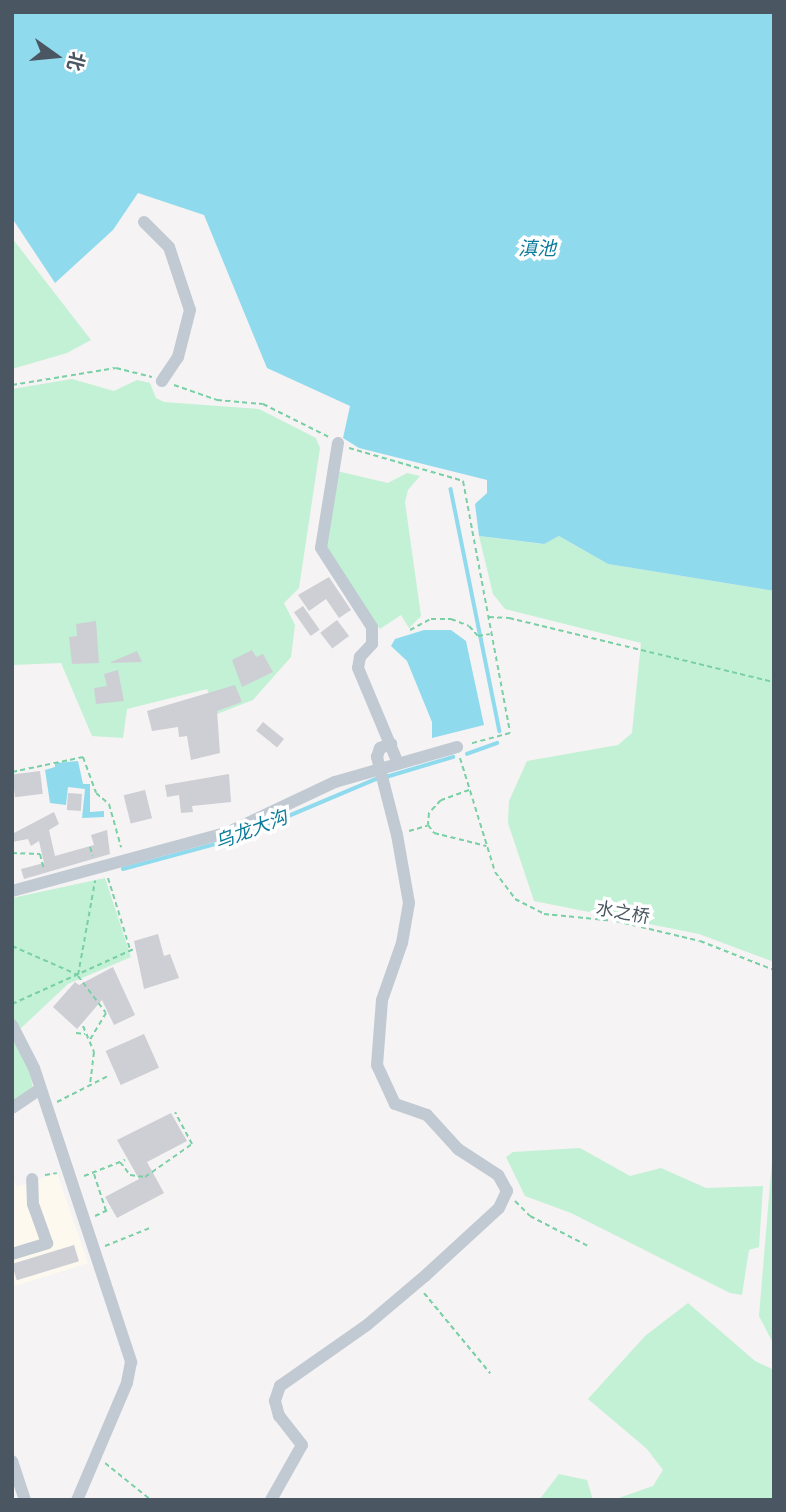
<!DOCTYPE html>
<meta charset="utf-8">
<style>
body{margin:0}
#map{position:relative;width:786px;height:1512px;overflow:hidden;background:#f5f3f3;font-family:Manrope,"Noto Sans SC",sans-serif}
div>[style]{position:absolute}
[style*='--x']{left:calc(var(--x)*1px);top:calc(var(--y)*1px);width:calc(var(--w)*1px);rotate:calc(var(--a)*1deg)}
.commercial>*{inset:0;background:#fdf9ef}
.green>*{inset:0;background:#c3f1d5}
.water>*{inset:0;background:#90daee}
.stream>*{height:3.5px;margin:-1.75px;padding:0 1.75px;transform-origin:1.75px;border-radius:1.75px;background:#90daee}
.building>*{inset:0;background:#cdcfd5;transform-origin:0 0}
.path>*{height:2px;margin-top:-1px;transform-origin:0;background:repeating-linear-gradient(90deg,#7ad0a6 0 5px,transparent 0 8.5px)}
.minor>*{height:12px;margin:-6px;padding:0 6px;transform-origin:6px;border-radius:6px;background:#c1cad2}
span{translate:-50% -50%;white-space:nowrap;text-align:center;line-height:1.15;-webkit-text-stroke:7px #fff;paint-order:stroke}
.street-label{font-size:18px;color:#4a5661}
.water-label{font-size:19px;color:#0c7c9b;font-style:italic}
.frame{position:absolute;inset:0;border:14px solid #4a5661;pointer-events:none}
.north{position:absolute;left:21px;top:21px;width:70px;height:70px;-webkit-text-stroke:5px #fff;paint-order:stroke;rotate:105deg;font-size:19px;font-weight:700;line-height:28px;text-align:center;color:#4a5661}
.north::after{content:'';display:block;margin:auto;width:24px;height:32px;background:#4a5661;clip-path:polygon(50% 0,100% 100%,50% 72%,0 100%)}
</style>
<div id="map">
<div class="commercial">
<i style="clip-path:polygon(57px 1173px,88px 1263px,12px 1287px,12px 1176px,17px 1187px)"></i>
</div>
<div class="green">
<i style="clip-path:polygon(12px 238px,91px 340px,67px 353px,12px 369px)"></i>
<i style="clip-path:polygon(72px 379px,114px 391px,137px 380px,150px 383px,156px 398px,164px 402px,259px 409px,316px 438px,320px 448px,299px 588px,284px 603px,295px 625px,291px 657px,253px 700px,217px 714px,207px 689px,127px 709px,123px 738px,92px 736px,61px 663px,12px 665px,12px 389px)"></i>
<i style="clip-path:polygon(337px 471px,388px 483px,407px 473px,420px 476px,408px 490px,405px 502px,421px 616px,409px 628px,401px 615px,380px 629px,325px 553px)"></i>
<i style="clip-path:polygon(479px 536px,543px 544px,559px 536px,608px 564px,774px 591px,774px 962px,699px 934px,534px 901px,508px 823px,509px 801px,527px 761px,618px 745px,632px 733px,641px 643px,505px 609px,493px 594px)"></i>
<i style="clip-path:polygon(105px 878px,131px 957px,68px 984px,19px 1030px,12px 1018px,12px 898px)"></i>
<i style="clip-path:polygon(12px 1035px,29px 1068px,33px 1089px,12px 1102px)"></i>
<i style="clip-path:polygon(774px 1137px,774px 1345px,759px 1316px)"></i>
<i style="clip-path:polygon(580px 1148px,630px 1176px,661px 1168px,706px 1188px,763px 1186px,759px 1247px,749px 1250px,742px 1295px,730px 1293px,571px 1213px,525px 1196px,506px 1157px,513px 1152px)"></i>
<i style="clip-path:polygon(688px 1303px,755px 1361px,774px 1370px,774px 1500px,613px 1500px,653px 1486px,663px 1470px,647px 1449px,588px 1399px,645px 1336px)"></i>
<i style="clip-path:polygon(559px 1474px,587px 1480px,593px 1500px,539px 1500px)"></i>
</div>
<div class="water">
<i style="clip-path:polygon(12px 12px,774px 12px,774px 591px,608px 564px,559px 536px,544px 544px,479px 536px,475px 504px,487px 493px,487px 480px,359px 448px,343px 438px,350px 406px,267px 368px,204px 215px,138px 193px,113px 230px,55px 283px,12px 218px)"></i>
<i style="clip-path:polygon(424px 630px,451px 630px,466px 641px,484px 725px,432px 738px,432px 722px,407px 661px,391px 646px,395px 639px)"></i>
<i style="clip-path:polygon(78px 761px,83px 784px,90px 784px,90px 812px,104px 811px,104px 817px,82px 818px,85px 789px,68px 787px,66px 805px,50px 803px,45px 770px,55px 767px,55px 763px)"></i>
</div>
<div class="stream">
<i style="--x:451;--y:489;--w:247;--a:78.6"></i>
<i style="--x:467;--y:754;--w:32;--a:-20"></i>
<i style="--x:386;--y:777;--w:70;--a:-16.6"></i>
<i style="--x:123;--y:869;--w:115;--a:-15.1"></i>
<i style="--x:234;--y:839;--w:154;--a:-22.9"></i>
</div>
<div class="building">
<i style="clip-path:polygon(329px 577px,351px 610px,339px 618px,326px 599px,309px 611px,298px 595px)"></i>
<i style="left:303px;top:606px;width:29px;height:11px;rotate:55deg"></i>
<i style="left:337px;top:620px;width:20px;height:21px;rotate:53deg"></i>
<i style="clip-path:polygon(96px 621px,99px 663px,72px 664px,69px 637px,77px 636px,76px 624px)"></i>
<i style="clip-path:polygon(252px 650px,256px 657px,263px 654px,273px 672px,242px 687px,232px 660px)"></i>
<i style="clip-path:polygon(137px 651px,142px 662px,111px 663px,111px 662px)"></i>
<i style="clip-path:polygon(118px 670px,124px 701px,96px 704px,94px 688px,107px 686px,104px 674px)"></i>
<i style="clip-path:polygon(235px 685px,242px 702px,217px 711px,220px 753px,191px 760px,187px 736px,179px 737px,178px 727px,152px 731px,147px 711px)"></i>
<i style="left:263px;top:722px;width:27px;height:11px;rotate:39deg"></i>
<i style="left:40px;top:771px;width:23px;height:28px;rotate:83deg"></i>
<i style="clip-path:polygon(229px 774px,231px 802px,192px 806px,193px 812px,181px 813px,179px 795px,167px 797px,165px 785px)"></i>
<i style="left:145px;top:790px;width:29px;height:22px;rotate:76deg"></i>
<i style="left:68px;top:793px;width:14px;height:17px;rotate:4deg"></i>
<i style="clip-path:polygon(54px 812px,59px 824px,49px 830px,55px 856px,94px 845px,91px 835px,107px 830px,110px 854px,24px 879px,21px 869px,44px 863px,39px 841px,31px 846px,28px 839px,12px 842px,12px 834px)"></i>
<i style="clip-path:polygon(158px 934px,164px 956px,170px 954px,179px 978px,144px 989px,134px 941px)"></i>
<i style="clip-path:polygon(113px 967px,135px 1015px,114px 1025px,102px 1000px,77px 1029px,53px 1007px,75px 982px,79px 985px)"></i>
<i style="left:144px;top:1034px;width:37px;height:42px;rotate:66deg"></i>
<i style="clip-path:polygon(171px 1113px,187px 1141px,147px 1162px,164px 1193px,117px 1218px,105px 1197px,139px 1179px,117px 1140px)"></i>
<i style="left:74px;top:1245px;width:17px;height:65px;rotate:73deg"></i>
</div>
<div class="path">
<i style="--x:12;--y:385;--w:105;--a:-9.3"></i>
<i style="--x:116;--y:368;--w:37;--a:14"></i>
<i style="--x:174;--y:385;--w:46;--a:19.2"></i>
<i style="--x:217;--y:400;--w:46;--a:5"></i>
<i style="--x:263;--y:404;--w:74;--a:26.6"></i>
<i style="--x:349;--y:448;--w:119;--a:16.1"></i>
<i style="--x:463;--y:481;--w:256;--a:79.4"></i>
<i style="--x:510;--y:733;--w:42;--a:165"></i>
<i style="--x:489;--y:617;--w:20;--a:3"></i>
<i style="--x:509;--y:618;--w:273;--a:13.6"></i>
<i style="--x:410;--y:630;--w:24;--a:-28"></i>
<i style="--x:431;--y:619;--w:20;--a:0"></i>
<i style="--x:451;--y:619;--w:19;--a:21"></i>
<i style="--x:469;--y:626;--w:13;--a:48"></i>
<i style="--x:478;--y:636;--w:12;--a:-9"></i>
<i style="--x:460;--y:758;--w:119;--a:72.9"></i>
<i style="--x:495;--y:872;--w:34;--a:53"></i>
<i style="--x:515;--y:899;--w:33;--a:27"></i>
<i style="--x:544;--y:914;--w:72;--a:5.6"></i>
<i style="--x:616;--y:921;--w:86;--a:13.4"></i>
<i style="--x:700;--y:941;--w:79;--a:21.4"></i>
<i style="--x:12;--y:772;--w:73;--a:-11.9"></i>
<i style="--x:83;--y:757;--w:38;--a:70"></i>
<i style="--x:96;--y:793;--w:17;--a:40"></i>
<i style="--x:109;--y:804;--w:45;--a:74.4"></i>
<i style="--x:469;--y:790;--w:30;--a:160"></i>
<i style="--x:441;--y:800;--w:18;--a:133"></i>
<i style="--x:429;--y:813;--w:12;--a:95"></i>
<i style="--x:428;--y:825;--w:10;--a:53"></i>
<i style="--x:434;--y:833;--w:54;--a:14"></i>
<i style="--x:409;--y:831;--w:19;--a:-16"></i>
<i style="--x:90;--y:847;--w:9;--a:72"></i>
<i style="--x:12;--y:853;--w:28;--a:2"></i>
<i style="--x:40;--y:854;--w:16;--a:76"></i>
<i style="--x:108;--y:878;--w:74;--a:72.8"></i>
<i style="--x:12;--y:946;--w:72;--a:23.7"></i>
<i style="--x:78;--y:975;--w:96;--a:-79.7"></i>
<i style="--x:78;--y:976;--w:46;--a:52.9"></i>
<i style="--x:106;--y:1013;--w:31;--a:121"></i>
<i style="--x:12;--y:1004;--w:136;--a:-24.3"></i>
<i style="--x:83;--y:1026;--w:28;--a:67"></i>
<i style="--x:94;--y:1052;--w:33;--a:97"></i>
<i style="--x:76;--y:1033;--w:9;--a:6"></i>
<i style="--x:57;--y:1102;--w:57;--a:-27"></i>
<i style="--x:120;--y:1162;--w:16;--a:52"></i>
<i style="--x:130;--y:1175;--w:15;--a:8"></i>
<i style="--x:145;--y:1177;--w:57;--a:-35.1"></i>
<i style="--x:192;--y:1144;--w:36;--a:-118"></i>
<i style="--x:94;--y:1174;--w:39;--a:72"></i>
<i style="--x:45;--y:1175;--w:12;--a:-9"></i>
<i style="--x:84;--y:1176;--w:44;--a:-21.3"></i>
<i style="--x:515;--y:1201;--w:21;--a:45"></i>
<i style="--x:530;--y:1216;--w:65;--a:27.3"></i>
<i style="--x:95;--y:1216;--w:17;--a:-25"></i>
<i style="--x:105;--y:1246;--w:48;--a:-21.8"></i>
<i style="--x:424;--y:1293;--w:104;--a:50.5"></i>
<i style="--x:105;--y:1463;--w:59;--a:38.8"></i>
</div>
<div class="minor">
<i style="--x:144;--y:222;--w:35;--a:45"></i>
<i style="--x:169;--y:247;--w:66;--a:71.6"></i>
<i style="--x:190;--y:310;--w:49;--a:104.3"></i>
<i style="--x:178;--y:357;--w:29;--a:124"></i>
<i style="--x:338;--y:443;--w:106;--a:99.2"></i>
<i style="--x:321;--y:548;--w:94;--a:57.2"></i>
<i style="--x:372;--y:627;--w:17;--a:90"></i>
<i style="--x:372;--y:644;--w:18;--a:133"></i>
<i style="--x:360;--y:657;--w:11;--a:100"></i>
<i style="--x:358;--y:668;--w:103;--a:67.2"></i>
<i style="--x:12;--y:891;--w:225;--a:-15.2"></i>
<i style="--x:229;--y:832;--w:117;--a:-25.3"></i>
<i style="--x:335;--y:782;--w:127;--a:-16"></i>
<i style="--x:12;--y:1025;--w:48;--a:62.9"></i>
<i style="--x:34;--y:1068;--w:310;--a:71.7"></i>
<i style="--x:131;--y:1362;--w:21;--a:101"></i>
<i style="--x:127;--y:1383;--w:127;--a:113.1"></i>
<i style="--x:12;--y:1108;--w:34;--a:-34"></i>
<i style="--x:12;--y:1254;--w:37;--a:-17"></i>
<i style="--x:47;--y:1243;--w:41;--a:-109.7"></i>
<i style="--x:33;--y:1204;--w:25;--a:-92"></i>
<i style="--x:12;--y:1461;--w:41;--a:71.6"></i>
<i style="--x:271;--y:1500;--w:63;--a:-60.6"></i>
<i style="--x:302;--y:1445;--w:37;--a:-128"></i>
<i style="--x:279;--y:1416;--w:16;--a:-105"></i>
<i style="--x:275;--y:1401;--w:16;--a:-72"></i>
<i style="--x:280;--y:1386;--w:106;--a:-35"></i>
<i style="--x:367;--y:1325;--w:76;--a:-40.2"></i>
<i style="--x:425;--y:1276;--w:100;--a:-42.6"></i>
<i style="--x:499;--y:1208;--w:19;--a:-65"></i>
<i style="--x:507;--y:1191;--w:18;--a:-119"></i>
<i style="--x:498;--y:1175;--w:48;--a:-147"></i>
<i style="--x:458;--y:1149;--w:46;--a:-132.4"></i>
<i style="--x:427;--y:1115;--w:34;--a:-161"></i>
<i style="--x:395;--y:1104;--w:43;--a:-114.8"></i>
<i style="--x:377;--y:1065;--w:65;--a:-85.6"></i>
<i style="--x:382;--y:1000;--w:60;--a:-70.7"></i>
<i style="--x:402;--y:943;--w:41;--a:-80.1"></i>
<i style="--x:409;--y:903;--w:69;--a:-100"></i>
<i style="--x:397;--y:835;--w:81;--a:-104.4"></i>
<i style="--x:377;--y:757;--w:9;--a:-72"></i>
<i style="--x:380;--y:748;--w:12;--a:-20"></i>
</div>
<div class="street-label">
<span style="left:623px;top:912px;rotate:10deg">水之桥</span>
</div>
<div class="water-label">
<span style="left:537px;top:249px">滇池</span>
<span style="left:251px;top:830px;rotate:-21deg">乌龙大沟</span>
</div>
<div class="frame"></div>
<div class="north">北</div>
</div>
